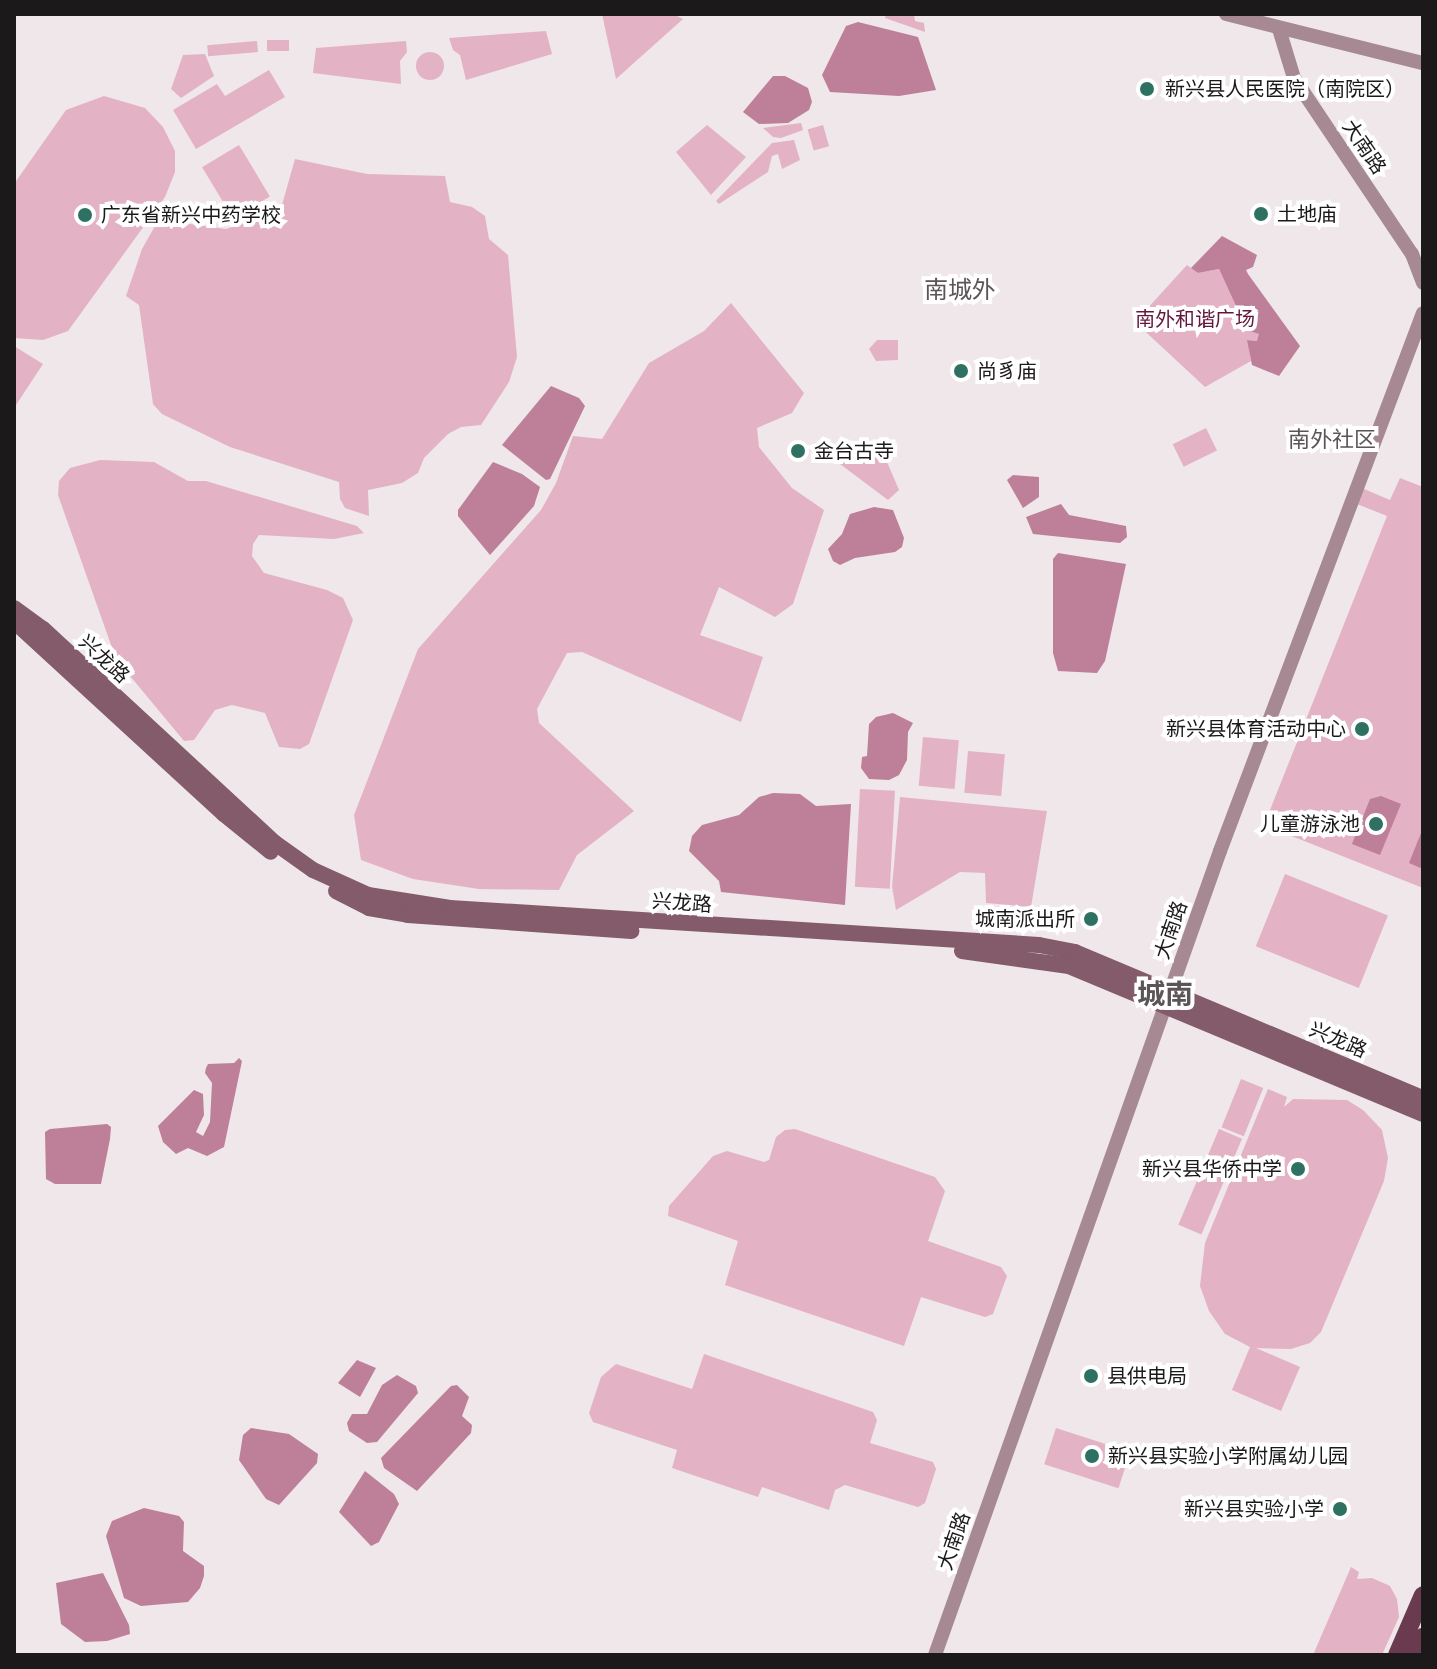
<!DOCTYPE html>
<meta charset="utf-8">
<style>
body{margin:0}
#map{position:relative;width:1437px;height:1669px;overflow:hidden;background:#efe7e9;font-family:"Nunito Sans","Noto Sans SC",sans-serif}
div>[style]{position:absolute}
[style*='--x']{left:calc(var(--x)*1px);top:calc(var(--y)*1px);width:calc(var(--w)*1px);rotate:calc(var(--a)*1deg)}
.green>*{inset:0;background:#e4b2c5;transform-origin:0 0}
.round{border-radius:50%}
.water>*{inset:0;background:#be7f98}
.tertiary>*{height:14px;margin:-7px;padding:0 7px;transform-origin:7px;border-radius:7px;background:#a68993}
.secondary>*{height:16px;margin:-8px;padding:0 8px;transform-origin:8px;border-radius:8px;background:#835b6b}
.primary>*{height:18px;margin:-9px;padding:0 9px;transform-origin:9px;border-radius:9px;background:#6a3a4e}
.dots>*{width:22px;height:22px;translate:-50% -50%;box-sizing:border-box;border:4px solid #fff;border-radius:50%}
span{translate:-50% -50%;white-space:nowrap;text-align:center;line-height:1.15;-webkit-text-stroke:8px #fff;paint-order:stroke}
.poi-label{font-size:20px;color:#1c191a}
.left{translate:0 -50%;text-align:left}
.right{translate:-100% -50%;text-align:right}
.street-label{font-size:20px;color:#1c191a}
.park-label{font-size:20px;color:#63173d}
.neighbourhood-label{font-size:22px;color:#5c5558}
.quarter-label{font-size:24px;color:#5c5558}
.district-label{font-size:28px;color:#5c5558;font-weight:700}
.frame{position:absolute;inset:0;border:16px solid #1c191a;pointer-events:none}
</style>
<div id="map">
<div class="green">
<i style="clip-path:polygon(602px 14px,673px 14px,683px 19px,616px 79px)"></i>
<i style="clip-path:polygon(886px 14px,914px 14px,915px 21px,924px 23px,925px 32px,885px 18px)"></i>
<i style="clip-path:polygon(546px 31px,552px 54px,466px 80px,460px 55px,453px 50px,449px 38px)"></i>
<i style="left:289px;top:40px;width:11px;height:22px;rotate:90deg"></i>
<i style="left:257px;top:41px;width:11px;height:50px;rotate:85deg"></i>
<i style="clip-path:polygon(406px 41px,407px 52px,400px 61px,401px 84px,313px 73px,316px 48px)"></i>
<i class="round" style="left:416px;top:52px;width:28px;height:28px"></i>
<i style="clip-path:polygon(205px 54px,214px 76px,181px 98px,171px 89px,183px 55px)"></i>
<i style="clip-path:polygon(269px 70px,285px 97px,196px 149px,173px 110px,217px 84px,225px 96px)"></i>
<i style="clip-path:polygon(104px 96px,145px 108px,163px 127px,175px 151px,175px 172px,165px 197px,68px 331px,43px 340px,14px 338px,14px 184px,66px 110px)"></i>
<i style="clip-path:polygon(801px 123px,803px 130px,781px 138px,773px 137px,763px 128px)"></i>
<i style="clip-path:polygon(707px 125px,746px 157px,711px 195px,676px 152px)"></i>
<i style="left:823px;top:125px;width:22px;height:16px;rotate:74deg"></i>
<i style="clip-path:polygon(794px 140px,800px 160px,782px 169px,778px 154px,772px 156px,768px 172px,719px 204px,716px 201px,772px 143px)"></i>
<i style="left:239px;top:145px;width:60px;height:43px;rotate:59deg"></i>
<i style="clip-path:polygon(295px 159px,367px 174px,445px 176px,450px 202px,472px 207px,485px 216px,489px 239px,508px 255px,517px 357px,509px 382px,481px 425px,461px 427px,448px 434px,424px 458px,418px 473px,402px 483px,368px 490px,369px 516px,345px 508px,340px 499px,339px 482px,230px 447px,162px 414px,153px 404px,139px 305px,126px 296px,142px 249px,155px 226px,169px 221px,226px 229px,271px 214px,282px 205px)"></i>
<i style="clip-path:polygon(1187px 265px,1198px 273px,1219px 269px,1247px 330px,1260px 334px,1257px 341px,1248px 340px,1251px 361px,1205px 387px,1135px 322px)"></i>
<i style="clip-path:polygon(731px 303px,804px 393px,792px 413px,757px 428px,759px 447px,792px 488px,824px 510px,793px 604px,775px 617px,719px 587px,700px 635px,763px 657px,741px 722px,582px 652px,567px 653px,537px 709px,539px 723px,634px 811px,577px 855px,559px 890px,479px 889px,413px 879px,361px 860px,354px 815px,418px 649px,541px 510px,556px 483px,573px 436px,602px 439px,649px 363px,704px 331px)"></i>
<i style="clip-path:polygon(877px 340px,898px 340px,898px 360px,876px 361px,869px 349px)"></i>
<i style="clip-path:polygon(14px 346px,43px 364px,14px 408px)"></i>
<i style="left:1206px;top:428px;width:25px;height:37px;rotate:64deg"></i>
<i style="clip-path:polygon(878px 441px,899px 490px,888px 500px,840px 464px,838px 456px)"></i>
<i style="clip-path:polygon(100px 460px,154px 462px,188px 481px,206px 481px,357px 526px,364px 533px,334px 539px,259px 535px,253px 544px,252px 556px,264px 573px,327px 590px,343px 598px,353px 620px,309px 744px,300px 749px,279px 747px,265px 713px,232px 705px,215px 710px,194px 740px,184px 741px,116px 659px,58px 495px,59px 481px,70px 468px)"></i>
<i style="clip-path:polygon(1400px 478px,1423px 487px,1423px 888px,1264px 825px,1387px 516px,1352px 502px,1357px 486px,1390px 500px)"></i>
<i style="left:923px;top:737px;width:36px;height:49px;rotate:5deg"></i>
<i style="left:968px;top:751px;width:37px;height:42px;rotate:5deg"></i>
<i style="left:860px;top:789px;width:35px;height:98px;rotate:3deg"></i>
<i style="clip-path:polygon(900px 797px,1047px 811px,1031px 907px,986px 903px,985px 873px,960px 872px,896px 910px,892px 887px)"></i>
<i style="left:1285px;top:874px;width:111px;height:78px;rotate:22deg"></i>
<i style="left:1241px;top:1079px;width:24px;height:52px;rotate:22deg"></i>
<i style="clip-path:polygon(1268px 1089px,1287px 1097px,1284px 1107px,1293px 1099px,1347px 1100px,1363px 1110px,1382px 1130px,1388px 1158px,1384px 1181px,1321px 1332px,1310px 1343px,1291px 1349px,1256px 1348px,1300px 1367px,1281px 1411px,1232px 1390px,1250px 1347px,1225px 1334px,1209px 1311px,1200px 1286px,1205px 1243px)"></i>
<i style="clip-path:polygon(795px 1129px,935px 1177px,945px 1191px,928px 1241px,1001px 1267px,1007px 1276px,993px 1314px,985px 1317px,921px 1297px,904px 1346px,725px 1285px,738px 1241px,668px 1216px,669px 1206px,713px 1156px,727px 1151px,764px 1162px,769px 1160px,776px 1137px,785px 1130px)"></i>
<i style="left:1219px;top:1129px;width:25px;height:104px;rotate:23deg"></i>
<i style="clip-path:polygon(704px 1354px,873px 1412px,877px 1420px,870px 1443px,933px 1462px,936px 1469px,925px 1503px,918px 1507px,845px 1485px,835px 1490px,829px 1510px,762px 1487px,758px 1497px,672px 1468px,677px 1450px,593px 1422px,589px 1413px,601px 1377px,616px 1364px,692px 1389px)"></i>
<i style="left:1056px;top:1428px;width:78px;height:38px;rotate:18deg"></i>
<i style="clip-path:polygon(1351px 1567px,1359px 1572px,1357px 1579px,1372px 1578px,1390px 1586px,1397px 1599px,1399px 1617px,1382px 1655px,1313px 1655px)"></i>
</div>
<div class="water">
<i style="clip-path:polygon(858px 22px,918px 37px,936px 90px,899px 96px,830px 92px,822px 75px,846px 26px)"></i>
<i style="clip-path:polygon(773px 76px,785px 76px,808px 88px,812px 102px,809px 110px,788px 123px,759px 124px,743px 112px)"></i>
<i style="clip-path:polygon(1222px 236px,1257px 255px,1253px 267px,1246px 270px,1248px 274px,1300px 346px,1279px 376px,1252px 365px,1247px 340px,1257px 341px,1259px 334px,1247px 330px,1219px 269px,1198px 273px,1191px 268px)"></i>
<i style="clip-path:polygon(551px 386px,579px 398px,585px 406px,550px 479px,546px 480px,502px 445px)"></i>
<i style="clip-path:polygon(493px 462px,522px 474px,540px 487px,534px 506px,490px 555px,458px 516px,458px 510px)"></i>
<i style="clip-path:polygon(1013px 475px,1039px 477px,1039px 497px,1023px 508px,1007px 480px)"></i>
<i style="clip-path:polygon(1061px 504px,1069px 515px,1126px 526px,1127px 537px,1120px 543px,1033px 534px,1026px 517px)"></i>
<i style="clip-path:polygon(874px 507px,893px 510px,904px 538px,902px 547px,895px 552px,855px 558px,840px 565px,833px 561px,828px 549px,842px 534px,850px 514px)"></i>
<i style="clip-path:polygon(1058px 553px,1126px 564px,1105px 661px,1097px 673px,1058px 671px,1053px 653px,1053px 559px)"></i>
<i style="clip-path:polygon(893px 713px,913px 723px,908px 732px,907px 760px,899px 775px,889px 780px,869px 779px,861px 768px,862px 757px,867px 756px,869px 724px,876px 717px)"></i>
<i style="clip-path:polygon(773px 793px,800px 794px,816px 806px,851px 804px,845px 905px,721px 892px,719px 881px,689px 851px,692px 836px,702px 825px,739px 815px,759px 797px)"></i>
<i style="clip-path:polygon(1381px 796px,1401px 804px,1380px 855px,1352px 844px,1370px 799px)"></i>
<i style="clip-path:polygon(1423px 828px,1423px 869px,1409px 863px)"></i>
<i style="clip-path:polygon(239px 1058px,242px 1061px,224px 1147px,207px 1156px,188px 1148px,176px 1154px,163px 1142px,158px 1126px,194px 1090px,203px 1094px,204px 1115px,196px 1132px,203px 1136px,210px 1122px,212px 1083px,205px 1073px,206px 1068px,208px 1064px,234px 1063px)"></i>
<i style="clip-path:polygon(107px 1124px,111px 1127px,110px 1139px,101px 1184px,55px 1184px,46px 1179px,45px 1132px,50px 1129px)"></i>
<i style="clip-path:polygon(357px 1360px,376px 1368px,360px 1397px,338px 1383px)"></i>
<i style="clip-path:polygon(397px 1375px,416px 1386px,418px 1393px,377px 1442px,367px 1443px,349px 1431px,347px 1423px,352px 1414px,367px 1414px,382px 1385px)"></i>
<i style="clip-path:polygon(457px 1385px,469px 1397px,462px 1416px,472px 1425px,471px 1433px,417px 1491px,384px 1468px,381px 1458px,451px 1386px)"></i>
<i style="clip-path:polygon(251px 1428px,289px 1434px,318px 1454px,317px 1463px,279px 1505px,266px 1499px,239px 1460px,243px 1435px)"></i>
<i style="clip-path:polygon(365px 1471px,394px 1494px,399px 1504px,379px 1542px,371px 1546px,339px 1512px)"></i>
<i style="clip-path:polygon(144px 1508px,179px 1516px,184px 1522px,183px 1551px,204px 1566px,204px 1576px,200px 1588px,188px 1602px,141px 1606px,124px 1598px,106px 1536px,112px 1521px)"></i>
<i style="clip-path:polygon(103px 1573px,129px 1625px,130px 1634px,107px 1641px,85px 1642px,61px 1624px,56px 1583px)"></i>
</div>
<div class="tertiary">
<i style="--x:1226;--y:14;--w:203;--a:14"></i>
<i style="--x:1279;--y:29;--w:51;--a:73"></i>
<i style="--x:1294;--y:78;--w:212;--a:56.2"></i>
<i style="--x:1412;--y:254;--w:31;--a:69"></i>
<i style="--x:935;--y:1655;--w:853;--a:-70.48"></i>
<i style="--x:1220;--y:851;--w:575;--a:-69.33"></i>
</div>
<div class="secondary">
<i style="--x:14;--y:608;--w:36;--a:36"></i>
<i style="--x:43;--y:629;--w:316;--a:42.7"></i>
<i style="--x:275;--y:843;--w:47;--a:35.4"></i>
<i style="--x:313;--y:870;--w:60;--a:24.4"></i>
<i style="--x:368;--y:895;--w:83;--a:9"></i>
<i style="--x:450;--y:908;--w:590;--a:3.59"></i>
<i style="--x:1039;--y:945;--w:37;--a:11"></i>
<i style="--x:1075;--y:952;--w:377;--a:22.8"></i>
<i style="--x:15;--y:622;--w:284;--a:42.6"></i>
<i style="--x:224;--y:814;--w:60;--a:39"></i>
<i style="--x:336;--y:891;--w:37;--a:27"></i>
<i style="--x:369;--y:908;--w:40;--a:10"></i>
<i style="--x:408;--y:915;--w:224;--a:4.1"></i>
<i style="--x:962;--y:951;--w:108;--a:8"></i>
<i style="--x:1069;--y:966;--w:384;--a:22.7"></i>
</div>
<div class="primary">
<i style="--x:1397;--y:1655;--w:65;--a:-66.6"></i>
<i style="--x:1415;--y:1655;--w:20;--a:-66"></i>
</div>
<div class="dots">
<i style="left:1147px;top:89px;background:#2e7062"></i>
<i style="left:1261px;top:214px;background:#2e7062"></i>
<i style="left:85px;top:215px;background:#2e7062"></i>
<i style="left:961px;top:371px;background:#2e7062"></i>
<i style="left:798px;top:451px;background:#2e7062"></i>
<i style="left:1362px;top:729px;background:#2e7062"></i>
<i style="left:1376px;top:824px;background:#2e7062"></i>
<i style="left:1091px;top:919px;background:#2e7062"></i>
<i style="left:1298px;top:1169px;background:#2e7062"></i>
<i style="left:1091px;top:1376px;background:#2e7062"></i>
<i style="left:1092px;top:1456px;background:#2e7062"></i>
<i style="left:1340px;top:1509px;background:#2e7062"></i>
</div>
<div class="poi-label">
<span class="left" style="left:1165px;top:89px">新兴县人民医院（南院区）</span>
<span class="left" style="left:1277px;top:214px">土地庙</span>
<span class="left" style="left:101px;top:215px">广东省新兴中药学校</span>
<span class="left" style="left:977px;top:371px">尚豸庙</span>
<span class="left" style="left:814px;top:451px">金台古寺</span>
<span class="right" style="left:1346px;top:729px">新兴县体育活动中心</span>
<span class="right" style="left:1360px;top:824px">儿童游泳池</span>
<span class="right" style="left:1075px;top:919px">城南派出所</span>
<span class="right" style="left:1282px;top:1169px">新兴县华侨中学</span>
<span class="left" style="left:1107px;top:1376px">县供电局</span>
<span class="left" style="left:1108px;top:1456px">新兴县实验小学附属幼儿园</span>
<span class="right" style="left:1324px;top:1509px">新兴县实验小学</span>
</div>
<div class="street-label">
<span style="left:1364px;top:147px;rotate:56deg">大南路</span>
<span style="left:104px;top:659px;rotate:43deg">兴龙路</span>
<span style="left:682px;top:903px;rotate:4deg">兴龙路</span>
<span style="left:1171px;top:930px;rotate:-71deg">大南路</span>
<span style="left:1338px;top:1040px;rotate:23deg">兴龙路</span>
<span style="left:954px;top:1541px;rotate:-71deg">大南路</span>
</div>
<div class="park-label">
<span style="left:1195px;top:319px">南外和谐广场</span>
</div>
<div class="neighbourhood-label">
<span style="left:1332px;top:441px">南外社区</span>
</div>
<div class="quarter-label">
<span style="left:960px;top:291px">南城外</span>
</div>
<div class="district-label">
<span style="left:1165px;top:995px">城南</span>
</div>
<div class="frame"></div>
</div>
